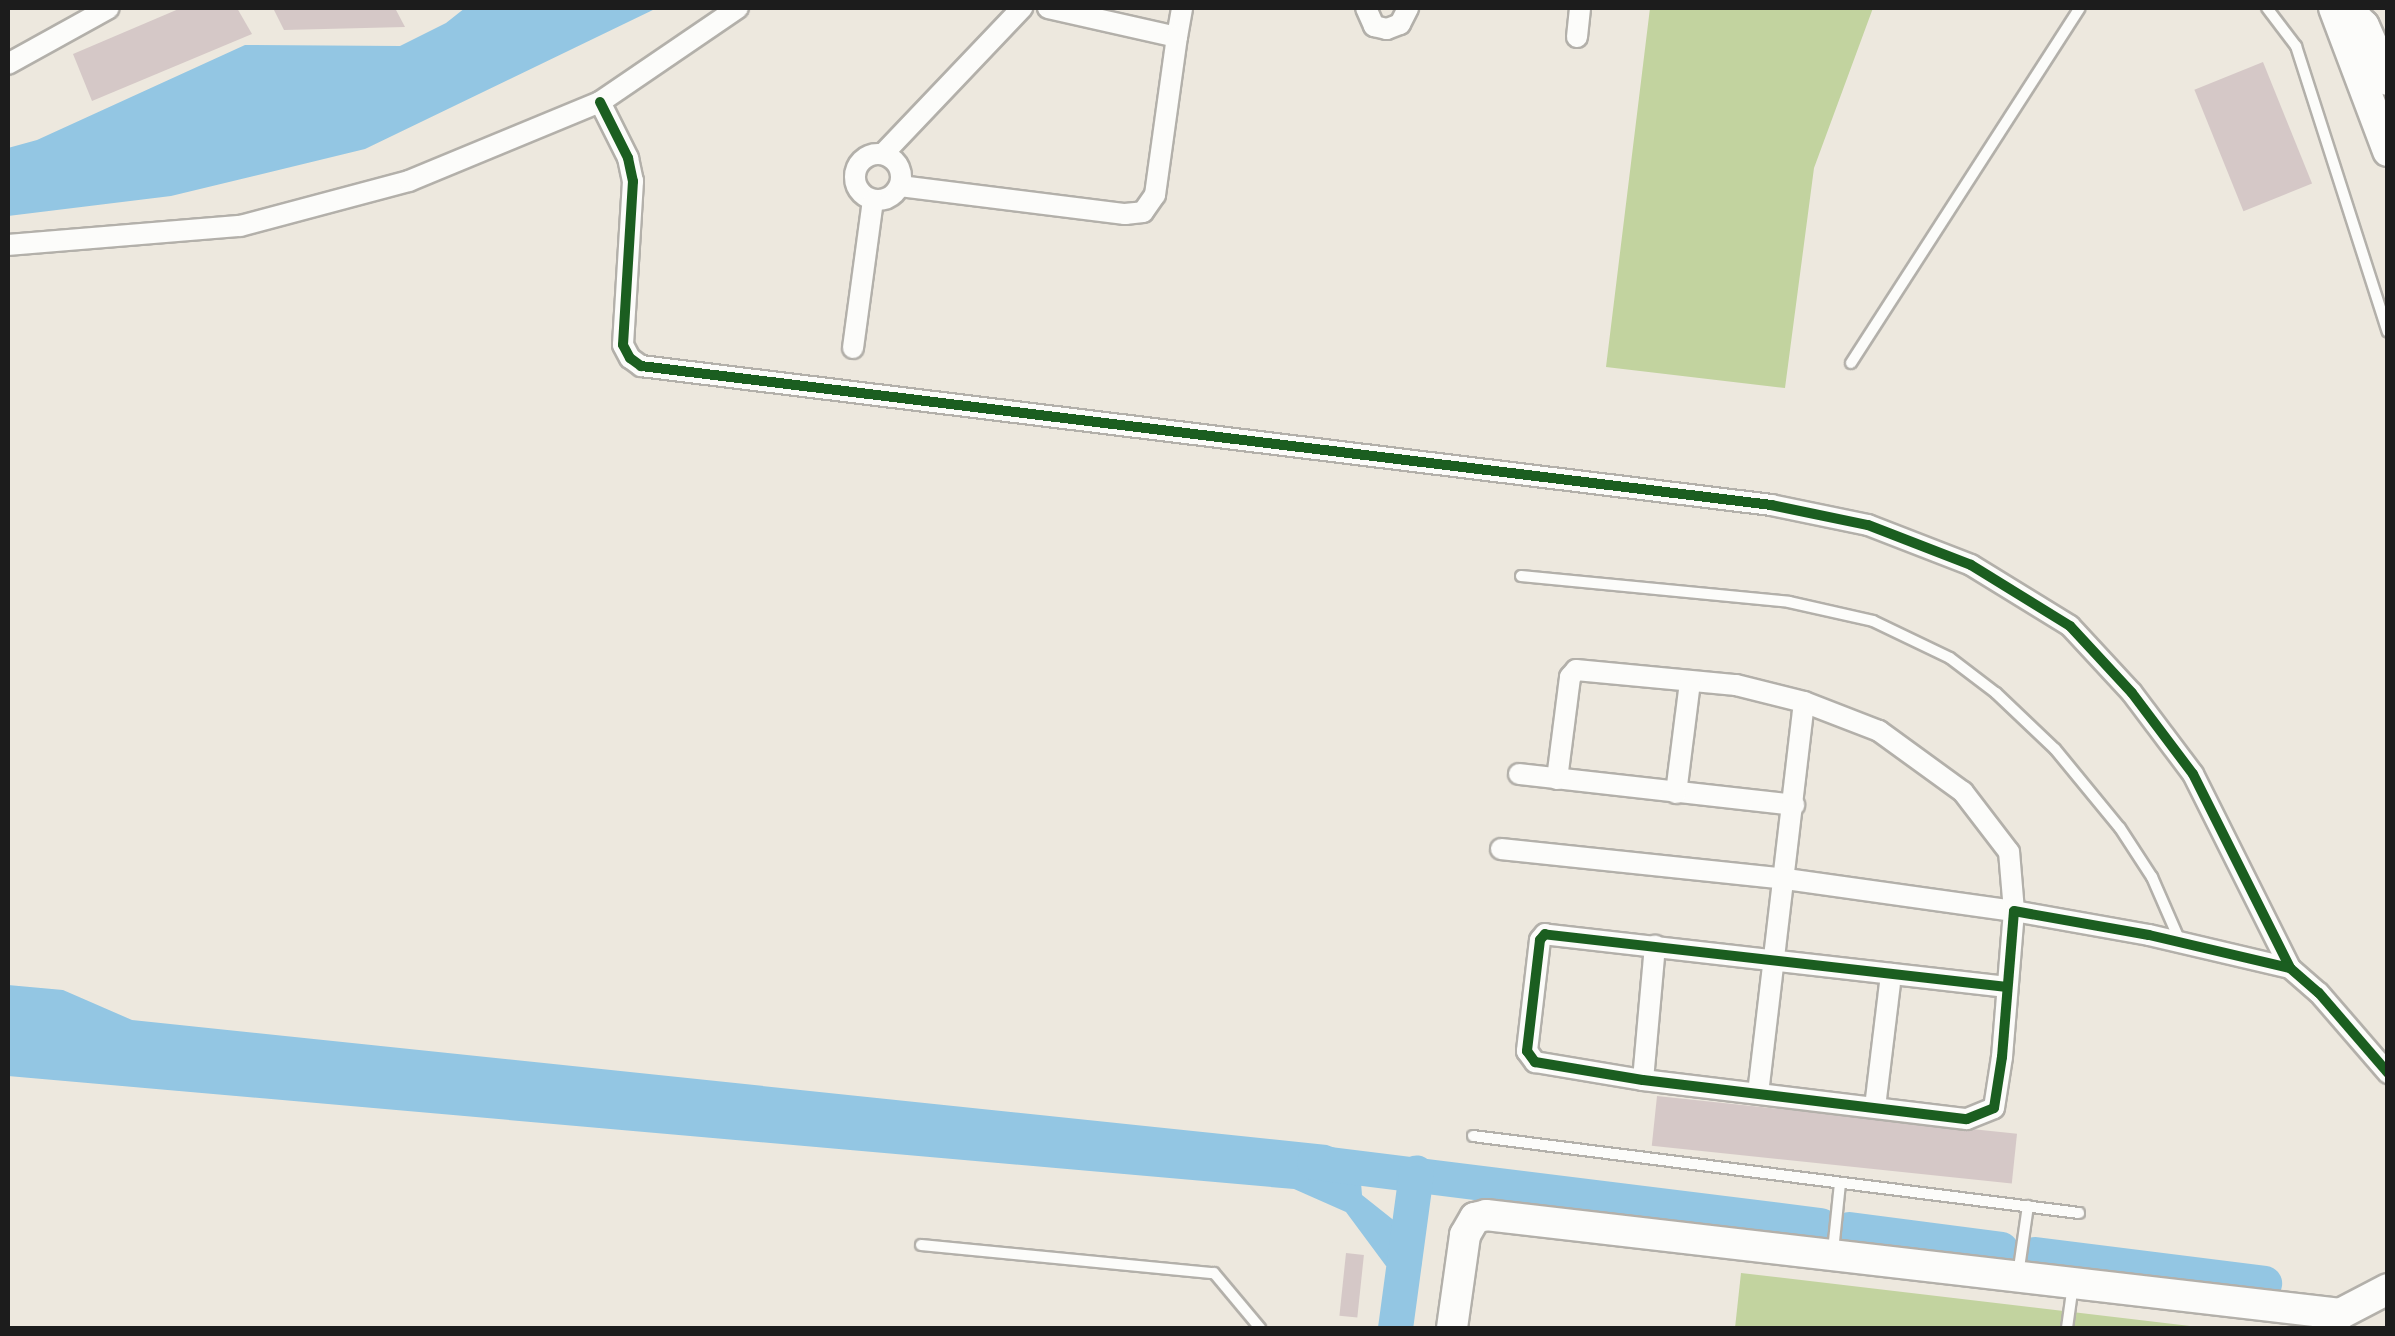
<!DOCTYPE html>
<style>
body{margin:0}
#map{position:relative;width:2395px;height:1336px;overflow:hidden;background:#ede8de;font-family:Itim,sans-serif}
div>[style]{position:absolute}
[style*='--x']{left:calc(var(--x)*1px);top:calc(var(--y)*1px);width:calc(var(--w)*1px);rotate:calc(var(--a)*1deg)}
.green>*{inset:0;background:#c2d39f}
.water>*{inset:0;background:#93c6e3}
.river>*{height:35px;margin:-17.5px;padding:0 17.5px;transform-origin:17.5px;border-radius:17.5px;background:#93c6e3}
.building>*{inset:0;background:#d5c8c7;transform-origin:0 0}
.roads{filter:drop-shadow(2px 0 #b3b0aa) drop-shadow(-2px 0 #b3b0aa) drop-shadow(0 2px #b3b0aa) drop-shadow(0 -2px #b3b0aa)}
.lane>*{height:10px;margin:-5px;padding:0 5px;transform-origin:5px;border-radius:5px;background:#fcfcfa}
.street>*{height:20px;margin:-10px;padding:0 10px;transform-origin:10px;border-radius:10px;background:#fcfcfa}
.street>.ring{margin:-10px;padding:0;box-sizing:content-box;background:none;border:20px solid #fcfcfa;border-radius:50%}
.secondary>*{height:30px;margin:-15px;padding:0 15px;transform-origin:15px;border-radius:15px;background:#fcfcfa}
.cycleway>*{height:10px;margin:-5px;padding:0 5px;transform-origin:5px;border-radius:5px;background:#1b5e20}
span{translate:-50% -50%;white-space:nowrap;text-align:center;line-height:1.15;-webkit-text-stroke:8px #f6f6f2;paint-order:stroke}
.frame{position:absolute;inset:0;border:10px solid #1c1c1c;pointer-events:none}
</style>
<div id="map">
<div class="green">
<i style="clip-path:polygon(1650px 8px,1873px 8px,1814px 168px,1785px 388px,1606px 367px)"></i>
<i style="clip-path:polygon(1741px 1273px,2207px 1328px,1735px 1328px)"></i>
</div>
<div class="water">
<i style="clip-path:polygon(465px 8px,657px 8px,365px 149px,171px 196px,8px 216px,8px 148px,37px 140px,245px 45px,400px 46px,446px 23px)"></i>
<i style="clip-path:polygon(8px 985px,63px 990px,132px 1020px,1327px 1145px,1359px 1157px,1362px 1195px,1401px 1226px,1425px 1229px,1421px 1267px,1386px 1266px,1346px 1212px,1294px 1189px,8px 1076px)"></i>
</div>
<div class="river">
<i style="--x:1314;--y:1162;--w:510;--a:7.1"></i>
<i style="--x:1849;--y:1229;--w:153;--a:7.5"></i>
<i style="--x:2035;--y:1254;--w:231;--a:7.2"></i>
<i style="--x:1395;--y:1328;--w:157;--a:-82.3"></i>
</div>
<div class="building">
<i style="clip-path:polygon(181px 8px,237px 8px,252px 34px,92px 101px,73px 54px)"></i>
<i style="clip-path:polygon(273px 8px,395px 8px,405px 27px,284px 30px)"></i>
<i style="left:2263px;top:62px;width:131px;height:74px;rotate:68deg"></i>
<i style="left:1657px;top:1096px;width:362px;height:50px;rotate:6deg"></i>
<i style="left:1346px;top:1253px;width:18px;height:63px;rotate:6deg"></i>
</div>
<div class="roads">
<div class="lane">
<i style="--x:2267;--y:8;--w:48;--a:52.7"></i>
<i style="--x:2296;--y:46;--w:300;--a:72.2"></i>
<i style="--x:1851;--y:363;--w:422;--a:-57.2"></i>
<i style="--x:1521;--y:576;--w:269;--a:5.5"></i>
<i style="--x:1789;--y:602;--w:86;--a:12.7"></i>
<i style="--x:1873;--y:621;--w:85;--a:25.7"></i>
<i style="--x:1950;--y:658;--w:58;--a:37.3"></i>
<i style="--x:1996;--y:693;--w:81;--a:43.5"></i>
<i style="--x:2055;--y:749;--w:102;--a:50.6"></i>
<i style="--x:2120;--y:828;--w:59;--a:56.9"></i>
<i style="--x:2152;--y:877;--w:70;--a:66.4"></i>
<i style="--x:1473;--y:1136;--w:611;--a:7.24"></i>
<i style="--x:921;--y:1245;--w:294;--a:5.5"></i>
<i style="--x:1214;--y:1273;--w:72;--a:50.1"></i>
<i style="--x:1833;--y:1251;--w:68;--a:-84.1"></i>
<i style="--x:2018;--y:1275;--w:70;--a:-81.8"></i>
<i style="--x:2067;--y:1328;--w:43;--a:-82.1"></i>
</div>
<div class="street">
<i style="--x:1048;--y:8;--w:132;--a:12.7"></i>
<i style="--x:1177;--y:37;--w:29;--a:-80"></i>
<i style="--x:1366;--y:8;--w:20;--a:66"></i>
<i style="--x:1374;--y:26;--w:13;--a:13"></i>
<i style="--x:1387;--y:29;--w:14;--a:-21"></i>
<i style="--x:1400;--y:24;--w:18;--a:-63"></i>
<i style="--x:1577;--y:37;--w:29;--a:-84"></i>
<i style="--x:8;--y:64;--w:115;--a:-29"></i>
<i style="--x:600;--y:102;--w:63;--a:63.4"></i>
<i style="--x:628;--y:158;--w:24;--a:78"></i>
<i style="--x:633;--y:181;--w:164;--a:93.5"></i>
<i style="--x:623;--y:345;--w:15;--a:62"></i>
<i style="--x:630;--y:358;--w:14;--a:36"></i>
<i style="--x:641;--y:366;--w:1139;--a:7.01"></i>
<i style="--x:1771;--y:505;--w:99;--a:11.7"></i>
<i style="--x:1868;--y:525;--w:110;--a:21.2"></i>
<i style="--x:1971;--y:565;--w:116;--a:31.6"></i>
<i style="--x:2070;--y:626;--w:91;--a:47.2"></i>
<i style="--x:2132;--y:693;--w:101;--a:53"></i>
<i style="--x:2193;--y:774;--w:217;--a:63.4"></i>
<i style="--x:2290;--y:968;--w:38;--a:41"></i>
<i style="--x:2319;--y:993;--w:106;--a:49.2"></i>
<i class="ring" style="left:855px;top:154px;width:26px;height:26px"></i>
<i style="--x:883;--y:154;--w:202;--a:-46.4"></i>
<i style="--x:900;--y:186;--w:227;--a:7.1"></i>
<i style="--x:1125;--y:214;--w:18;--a:-6"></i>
<i style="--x:1143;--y:212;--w:21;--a:-55"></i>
<i style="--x:1155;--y:195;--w:160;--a:-82.1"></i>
<i style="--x:8;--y:245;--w:233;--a:-4.7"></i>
<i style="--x:240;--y:226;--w:175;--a:-14.9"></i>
<i style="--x:409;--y:181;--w:207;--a:-22.5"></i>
<i style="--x:600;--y:102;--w:167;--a:-34.3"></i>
<i style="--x:853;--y:348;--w:149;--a:-82.3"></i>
<i style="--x:1519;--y:774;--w:277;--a:6.4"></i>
<i style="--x:1557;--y:779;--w:103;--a:-82.7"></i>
<i style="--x:1570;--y:677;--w:9;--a:-49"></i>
<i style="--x:1576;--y:670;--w:161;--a:5.4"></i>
<i style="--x:1736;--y:685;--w:70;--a:14"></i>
<i style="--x:1804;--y:702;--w:394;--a:96.7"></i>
<i style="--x:1676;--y:793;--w:112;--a:-82.8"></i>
<i style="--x:1501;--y:849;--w:287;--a:6"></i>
<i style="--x:1786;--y:879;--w:230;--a:8"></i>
<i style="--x:2014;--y:911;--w:59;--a:-94.8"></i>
<i style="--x:2009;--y:852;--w:76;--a:-127.5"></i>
<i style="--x:1963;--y:792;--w:104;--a:-144"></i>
<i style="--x:1879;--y:731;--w:80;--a:-158.9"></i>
<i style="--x:2007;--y:987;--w:465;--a:-173.5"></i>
<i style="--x:1545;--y:934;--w:8;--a:130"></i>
<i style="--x:1540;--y:940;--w:112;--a:96.7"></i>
<i style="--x:1527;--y:1051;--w:14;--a:54"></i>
<i style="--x:1535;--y:1062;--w:109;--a:9.5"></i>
<i style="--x:1643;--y:1080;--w:326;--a:6.9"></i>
<i style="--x:1967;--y:1119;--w:29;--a:-22"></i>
<i style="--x:1994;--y:1108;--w:52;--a:-81.1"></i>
<i style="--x:2002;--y:1057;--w:146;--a:-85.3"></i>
<i style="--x:2014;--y:911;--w:137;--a:10.1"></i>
<i style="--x:2149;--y:935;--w:145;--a:13.2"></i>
<i style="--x:1643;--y:1080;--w:135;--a:-84.9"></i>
<i style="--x:1875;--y:1107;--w:134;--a:-83.1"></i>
</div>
<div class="secondary">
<i style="--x:2334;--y:8;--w:153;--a:69.3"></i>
<i style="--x:2346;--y:8;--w:25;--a:45"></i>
<i style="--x:2364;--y:26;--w:59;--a:66"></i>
<i style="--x:1452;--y:1328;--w:94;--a:-82"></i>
<i style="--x:1465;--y:1235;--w:20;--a:-60"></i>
<i style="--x:1475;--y:1218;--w:11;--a:-15"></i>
<i style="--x:1486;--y:1215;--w:860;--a:6.61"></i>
<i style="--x:2340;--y:1314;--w:54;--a:-27.5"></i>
</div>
</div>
<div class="cycleway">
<i style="--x:600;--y:102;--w:63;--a:63.4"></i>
<i style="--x:628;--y:158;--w:24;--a:78"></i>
<i style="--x:633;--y:181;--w:164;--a:93.5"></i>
<i style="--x:623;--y:345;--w:15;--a:62"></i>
<i style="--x:630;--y:358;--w:14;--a:36"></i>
<i style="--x:641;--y:366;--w:1139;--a:7.01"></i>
<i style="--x:1771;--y:505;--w:99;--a:11.7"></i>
<i style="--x:1868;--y:525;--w:110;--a:21.2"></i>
<i style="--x:1971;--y:565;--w:116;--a:31.6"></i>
<i style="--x:2070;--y:626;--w:91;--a:47.2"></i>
<i style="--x:2132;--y:693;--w:101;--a:53"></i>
<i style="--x:2193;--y:774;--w:217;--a:63.4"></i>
<i style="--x:2290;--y:968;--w:38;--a:41"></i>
<i style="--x:2319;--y:993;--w:106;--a:49.2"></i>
<i style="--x:2007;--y:987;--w:465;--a:-173.5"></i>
<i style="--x:1545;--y:934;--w:8;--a:130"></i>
<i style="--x:1540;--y:940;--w:112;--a:96.7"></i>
<i style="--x:1527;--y:1051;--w:14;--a:54"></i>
<i style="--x:1535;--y:1062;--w:109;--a:9.5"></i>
<i style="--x:1643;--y:1080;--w:326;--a:6.9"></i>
<i style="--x:1967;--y:1119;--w:29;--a:-22"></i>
<i style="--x:1994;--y:1108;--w:52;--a:-81.1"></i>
<i style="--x:2002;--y:1057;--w:146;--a:-85.3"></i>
<i style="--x:2014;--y:911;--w:137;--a:10.1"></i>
<i style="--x:2149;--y:935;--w:145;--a:13.2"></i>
</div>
<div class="frame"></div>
</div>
